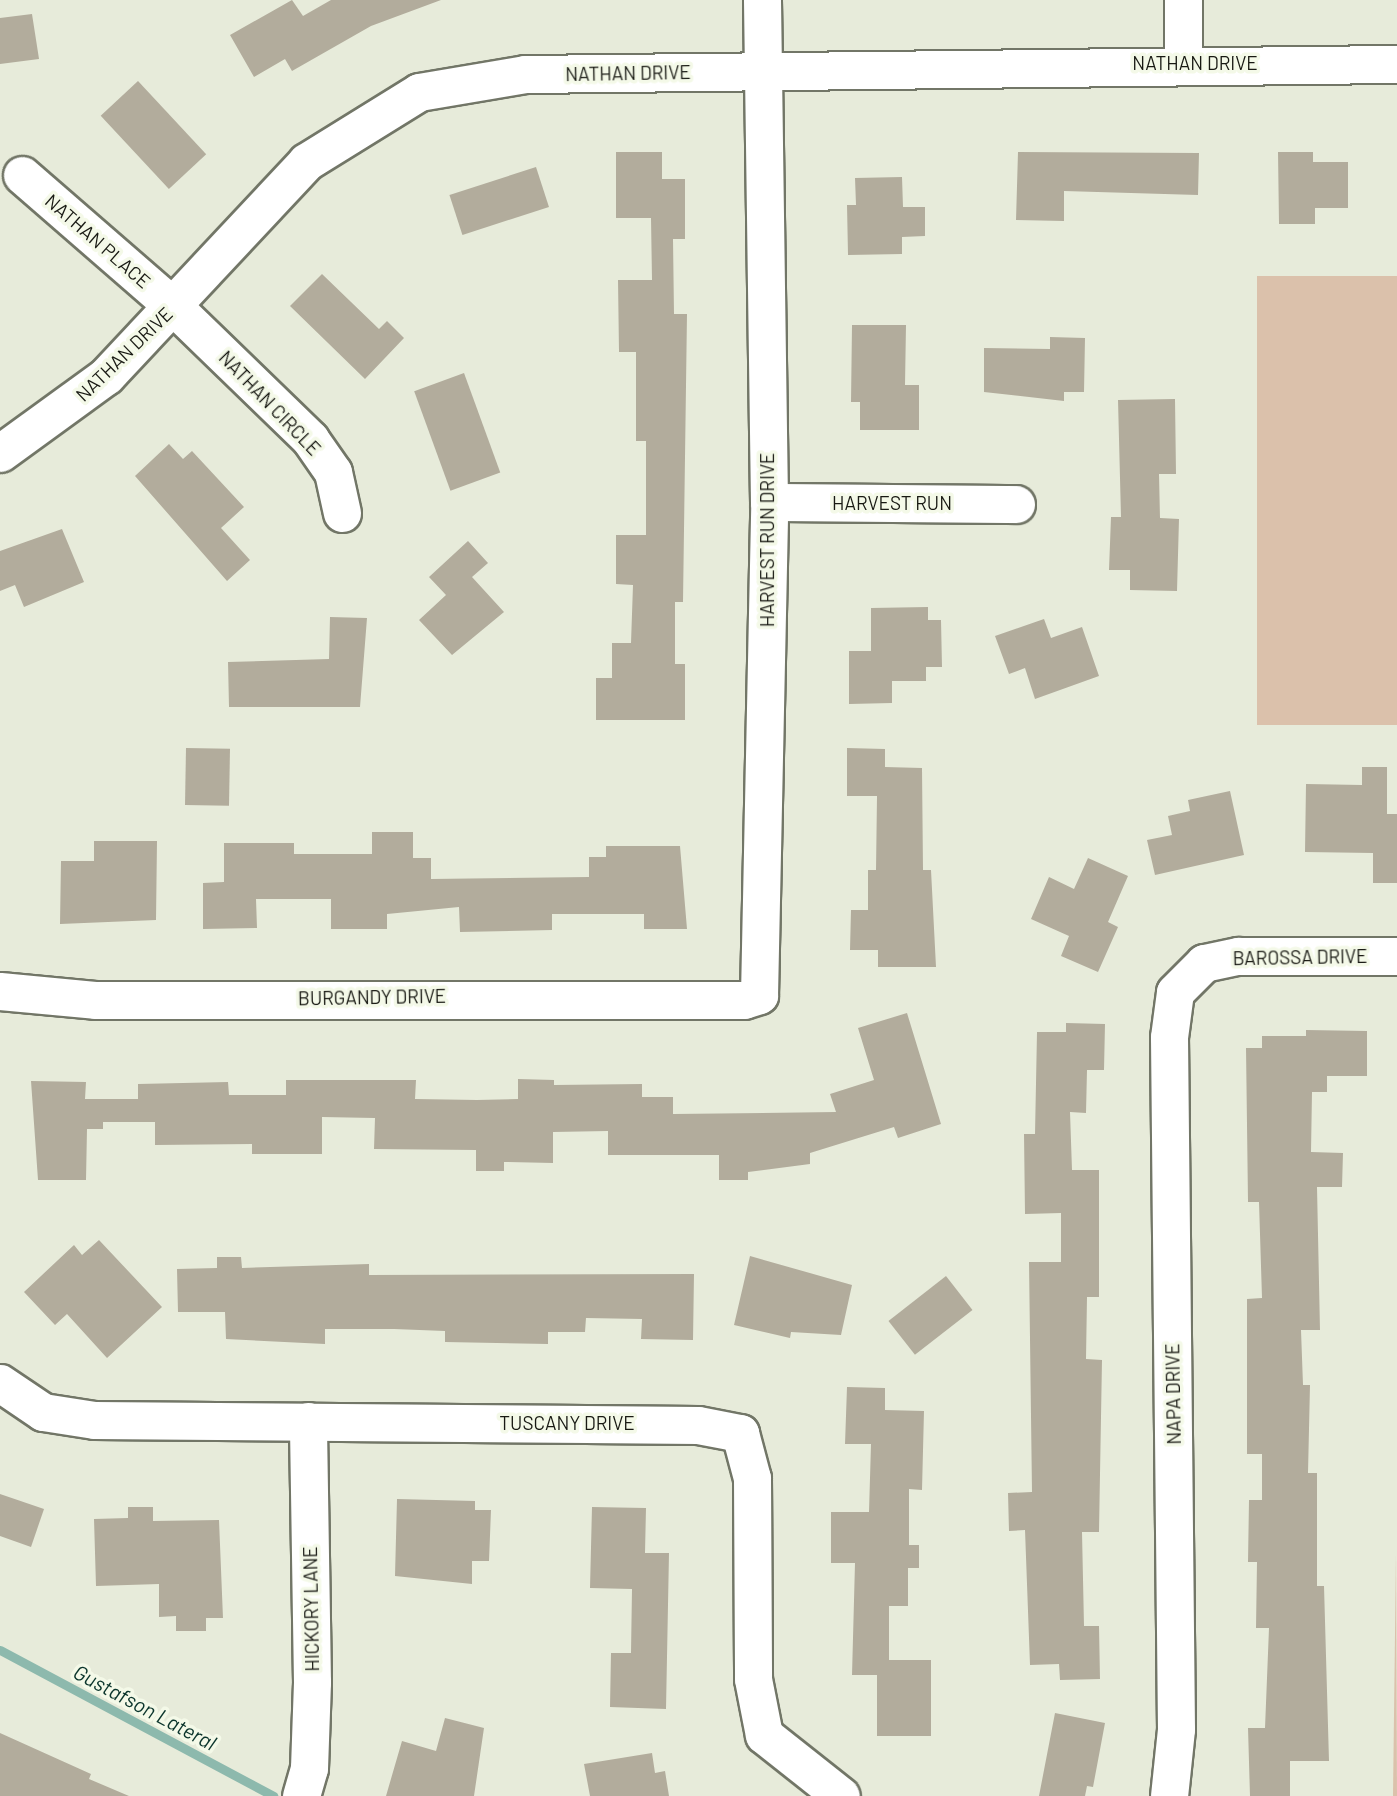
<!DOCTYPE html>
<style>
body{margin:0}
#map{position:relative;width:1397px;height:1796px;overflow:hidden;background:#e7ebda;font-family:Barlow,sans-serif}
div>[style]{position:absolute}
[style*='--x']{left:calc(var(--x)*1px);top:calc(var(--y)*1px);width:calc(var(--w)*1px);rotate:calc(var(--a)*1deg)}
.green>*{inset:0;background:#dbc1ab;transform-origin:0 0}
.stream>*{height:9px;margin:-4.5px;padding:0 4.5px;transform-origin:4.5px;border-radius:4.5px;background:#8db9ad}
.building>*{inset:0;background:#b2ac9c;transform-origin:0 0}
.roads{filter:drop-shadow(2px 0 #727667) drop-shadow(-2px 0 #727667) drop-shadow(0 2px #727667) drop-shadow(0 -2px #727667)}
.minor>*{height:37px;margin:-18.5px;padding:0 18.5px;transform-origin:18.5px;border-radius:18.5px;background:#fff}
span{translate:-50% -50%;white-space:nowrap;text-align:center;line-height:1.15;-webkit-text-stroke:7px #f4f9e8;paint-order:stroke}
.street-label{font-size:19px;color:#181913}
.water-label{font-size:21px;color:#0a342b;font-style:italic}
</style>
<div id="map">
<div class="green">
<i style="left:1397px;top:276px;width:449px;height:140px;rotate:90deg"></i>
<i style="clip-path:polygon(1396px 1554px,1397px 1796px,1393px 1796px)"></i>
</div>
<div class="stream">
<i style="--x:0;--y:1650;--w:310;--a:28.1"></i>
</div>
<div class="building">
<i style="clip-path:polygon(292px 0,303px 16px,331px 0,441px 0,371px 26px,292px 71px,285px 59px,254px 77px,230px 35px)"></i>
<i style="clip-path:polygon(32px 14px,39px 59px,0 64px,0 18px)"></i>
<i style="left:138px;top:81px;width:100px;height:51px;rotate:47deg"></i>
<i style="clip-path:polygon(616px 152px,662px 152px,662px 179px,685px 179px,685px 239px,673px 239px,674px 314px,687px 314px,683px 602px,675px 602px,675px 664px,685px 664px,685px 720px,596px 720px,596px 678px,612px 678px,612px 643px,631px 643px,633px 585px,616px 584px,616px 535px,646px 535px,646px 441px,636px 441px,636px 352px,619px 352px,618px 280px,652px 280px,651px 218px,616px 218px)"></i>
<i style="clip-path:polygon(1018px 152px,1199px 153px,1198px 195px,1064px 191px,1064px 221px,1016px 220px)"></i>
<i style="clip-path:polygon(1278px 152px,1313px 152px,1313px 162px,1348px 162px,1348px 208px,1315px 208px,1315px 224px,1279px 224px)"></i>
<i style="left:536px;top:167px;width:42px;height:91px;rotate:72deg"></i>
<i style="clip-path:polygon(902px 177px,903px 207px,925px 207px,925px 236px,902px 237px,902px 254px,848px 255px,847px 205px,856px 205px,855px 178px)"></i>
<i style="clip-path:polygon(322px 274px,379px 329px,387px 321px,404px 338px,365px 379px,290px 306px)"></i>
<i style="clip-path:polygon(852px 325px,906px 325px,905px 385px,919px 385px,919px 430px,860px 430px,860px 402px,851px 402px)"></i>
<i style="clip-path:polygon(1050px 337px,1085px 338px,1084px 392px,1064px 392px,1064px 401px,984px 392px,984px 348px,1050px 349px)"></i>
<i style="left:464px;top:373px;width:106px;height:53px;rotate:70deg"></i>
<i style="clip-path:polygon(1175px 399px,1176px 474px,1159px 474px,1160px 518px,1179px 519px,1177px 591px,1130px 590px,1130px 570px,1109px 570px,1111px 517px,1121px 517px,1118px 400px)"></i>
<i style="clip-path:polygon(169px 444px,183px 459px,192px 451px,244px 507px,221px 528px,250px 560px,227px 581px,135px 476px)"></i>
<i style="clip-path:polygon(62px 529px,84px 582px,24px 607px,15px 585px,0 591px,0 551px)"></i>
<i style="clip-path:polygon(468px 541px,488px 563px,472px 577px,504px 612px,452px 655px,419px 620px,446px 595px,429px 577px)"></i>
<i style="clip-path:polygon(928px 607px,928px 620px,941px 620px,942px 667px,926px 667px,926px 681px,892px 681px,892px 703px,849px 704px,849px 651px,871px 651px,871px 608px)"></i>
<i style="clip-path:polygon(330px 617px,367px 618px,360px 707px,229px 707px,228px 662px,329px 659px)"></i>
<i style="clip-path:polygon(1044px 619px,1051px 638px,1082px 627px,1099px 676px,1035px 699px,1025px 668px,1009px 674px,995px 636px)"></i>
<i style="left:186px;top:748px;width:44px;height:57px;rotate:1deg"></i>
<i style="clip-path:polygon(847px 748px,885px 749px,885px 767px,922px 768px,923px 870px,931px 870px,936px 967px,878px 967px,878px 950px,850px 950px,851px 910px,868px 910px,868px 870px,876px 870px,877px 796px,847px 796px)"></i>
<i style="clip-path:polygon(1362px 767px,1387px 767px,1387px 814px,1397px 814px,1397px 883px,1373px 883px,1373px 853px,1305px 852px,1306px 784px,1362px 785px)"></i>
<i style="clip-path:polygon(1230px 791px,1244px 855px,1155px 875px,1147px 840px,1172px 835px,1168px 816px,1190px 811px,1188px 800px)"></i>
<i style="clip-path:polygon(372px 832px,413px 832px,413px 858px,431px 858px,431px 879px,589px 877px,589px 857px,606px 857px,606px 846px,680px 846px,687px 929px,644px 929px,644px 914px,552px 914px,552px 930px,460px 932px,459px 907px,387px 914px,387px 929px,331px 929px,331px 899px,256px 899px,257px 928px,203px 929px,203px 883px,224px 882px,224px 843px,294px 843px,294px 854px,372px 854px)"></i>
<i style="clip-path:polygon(94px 841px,157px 841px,156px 920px,60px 924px,61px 861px,94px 861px)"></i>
<i style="clip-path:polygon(1088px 858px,1128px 876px,1108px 922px,1118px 927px,1098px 972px,1061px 956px,1069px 936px,1031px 919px,1049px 877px,1074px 889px)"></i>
<i style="clip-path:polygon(907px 1013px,941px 1124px,898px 1138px,894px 1127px,810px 1153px,810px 1164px,748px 1172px,748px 1180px,719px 1180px,719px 1155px,608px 1155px,608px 1131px,553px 1132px,553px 1163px,504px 1162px,504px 1171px,476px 1171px,476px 1150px,374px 1149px,375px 1118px,322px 1117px,322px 1154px,252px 1154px,252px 1144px,155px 1145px,155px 1122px,103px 1122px,103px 1129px,87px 1129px,86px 1180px,38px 1180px,31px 1081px,86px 1082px,85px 1099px,138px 1099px,138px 1084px,228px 1082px,229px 1095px,286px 1095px,286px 1080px,416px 1080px,415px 1099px,477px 1100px,518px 1099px,518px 1079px,554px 1080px,554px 1085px,642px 1084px,642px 1097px,673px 1097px,673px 1114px,836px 1112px,830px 1094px,874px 1080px,858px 1028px)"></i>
<i style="clip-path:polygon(1066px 1023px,1105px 1024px,1104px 1070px,1087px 1070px,1086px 1113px,1070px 1112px,1072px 1170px,1099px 1170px,1099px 1297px,1087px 1297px,1086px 1359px,1102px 1360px,1099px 1532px,1082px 1532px,1084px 1626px,1099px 1626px,1100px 1679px,1060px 1680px,1059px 1664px,1030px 1665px,1025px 1530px,1009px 1531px,1008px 1493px,1032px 1492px,1029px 1262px,1061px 1262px,1061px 1213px,1025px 1214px,1024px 1134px,1035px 1134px,1037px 1032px,1066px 1032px)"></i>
<i style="clip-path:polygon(1306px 1030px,1367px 1031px,1367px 1076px,1327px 1076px,1327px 1092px,1312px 1092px,1311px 1152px,1343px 1153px,1342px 1187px,1317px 1187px,1320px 1330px,1301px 1330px,1303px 1385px,1310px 1385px,1308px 1473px,1317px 1473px,1317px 1586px,1324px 1586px,1329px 1761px,1290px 1761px,1290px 1796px,1250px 1796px,1248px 1728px,1265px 1728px,1269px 1628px,1256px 1628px,1257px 1562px,1248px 1562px,1249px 1500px,1262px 1500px,1262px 1454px,1247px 1454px,1247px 1299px,1262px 1298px,1259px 1202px,1248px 1202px,1246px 1048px,1262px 1048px,1262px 1036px,1306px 1036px)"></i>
<i style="clip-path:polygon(99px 1240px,162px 1307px,107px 1358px,67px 1314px,55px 1325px,24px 1292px,74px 1245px,82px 1255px)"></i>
<i style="clip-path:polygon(750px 1256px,852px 1285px,841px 1335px,791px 1332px,790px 1338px,734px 1325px)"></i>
<i style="clip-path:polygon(217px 1257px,241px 1257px,242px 1268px,369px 1264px,369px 1275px,694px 1274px,693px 1340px,641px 1339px,642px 1319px,586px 1318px,585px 1332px,548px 1332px,548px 1344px,445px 1342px,445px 1331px,394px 1329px,325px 1329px,325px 1344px,226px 1339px,225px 1312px,178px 1312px,177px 1269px,217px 1268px)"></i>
<i style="left:946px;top:1276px;width:43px;height:73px;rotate:52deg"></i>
<i style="clip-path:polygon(847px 1387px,885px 1388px,885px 1410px,924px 1411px,922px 1490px,909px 1489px,909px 1545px,919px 1545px,919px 1568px,908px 1568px,908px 1606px,889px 1606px,889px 1660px,931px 1660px,931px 1736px,877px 1736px,877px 1675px,852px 1675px,855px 1563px,831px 1563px,831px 1512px,869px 1512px,871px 1444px,845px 1444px)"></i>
<i style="clip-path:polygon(0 1494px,44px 1509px,31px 1547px,0 1536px)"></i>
<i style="clip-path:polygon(397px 1499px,475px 1501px,475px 1510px,491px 1510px,489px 1561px,472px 1561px,472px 1584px,395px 1576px)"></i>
<i style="clip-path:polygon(128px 1507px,153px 1507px,153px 1521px,219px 1520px,223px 1618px,206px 1618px,206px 1631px,176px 1631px,176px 1616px,159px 1617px,159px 1584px,96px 1586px,94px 1519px,128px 1518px)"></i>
<i style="clip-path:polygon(592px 1507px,646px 1508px,645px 1553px,669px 1553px,666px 1709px,610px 1707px,611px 1653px,631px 1653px,632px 1589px,590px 1588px)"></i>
<i style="clip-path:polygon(1055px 1713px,1105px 1723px,1093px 1787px,1087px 1786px,1085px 1796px,1039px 1796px)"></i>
<i style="clip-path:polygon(445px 1718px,484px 1728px,474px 1796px,386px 1796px,402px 1741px,436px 1751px)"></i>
<i style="clip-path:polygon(0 1733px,91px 1774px,89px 1779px,129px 1796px,0 1796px)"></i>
<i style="clip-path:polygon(652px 1753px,655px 1773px,665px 1771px,669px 1796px,590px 1796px,584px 1764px)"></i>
</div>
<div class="roads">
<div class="minor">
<i style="--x:1183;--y:0;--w:62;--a:90"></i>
<i style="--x:22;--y:175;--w:201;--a:41"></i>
<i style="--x:174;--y:307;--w:190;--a:44.1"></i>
<i style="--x:310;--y:439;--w:40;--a:55.1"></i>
<i style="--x:333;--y:472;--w:42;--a:77.6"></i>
<i style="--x:0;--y:453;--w:131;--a:-36"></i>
<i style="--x:106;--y:376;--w:293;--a:-46.9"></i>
<i style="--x:306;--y:162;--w:133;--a:-31.8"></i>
<i style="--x:419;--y:92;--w:108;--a:-9.6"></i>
<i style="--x:525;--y:74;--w:872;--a:-0.66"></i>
<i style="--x:769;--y:502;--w:247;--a:0.5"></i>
<i style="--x:0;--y:991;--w:95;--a:5.4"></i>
<i style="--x:95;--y:1000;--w:649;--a:0"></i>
<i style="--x:744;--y:1000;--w:16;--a:-18"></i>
<i style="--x:759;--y:995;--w:493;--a:-88.8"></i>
<i style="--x:769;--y:502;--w:502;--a:-90.8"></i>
<i style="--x:0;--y:1383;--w:52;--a:34"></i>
<i style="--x:43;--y:1412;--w:52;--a:8.9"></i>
<i style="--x:94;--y:1420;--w:604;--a:0.47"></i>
<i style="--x:698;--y:1425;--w:43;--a:10.8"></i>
<i style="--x:740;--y:1433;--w:47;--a:75.1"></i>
<i style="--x:752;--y:1478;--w:201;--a:89.7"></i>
<i style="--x:753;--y:1679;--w:57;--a:78.9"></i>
<i style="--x:764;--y:1735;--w:98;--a:38.4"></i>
<i style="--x:301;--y:1796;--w:29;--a:-74"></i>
<i style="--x:309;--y:1768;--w:86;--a:-88"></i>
<i style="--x:312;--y:1682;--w:261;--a:-90.9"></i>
<i style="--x:1169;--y:1796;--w:67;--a:-84"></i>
<i style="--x:1176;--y:1729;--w:692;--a:-90.58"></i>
<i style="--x:1169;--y:1037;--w:45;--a:-82.4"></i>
<i style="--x:1175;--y:992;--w:41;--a:-45"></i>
<i style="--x:1204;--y:963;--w:35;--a:-12"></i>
<i style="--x:1238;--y:956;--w:159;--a:0"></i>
</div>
</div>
<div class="street-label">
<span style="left:1195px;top:63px">NATHAN DRIVE</span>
<span style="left:628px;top:73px;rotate:-1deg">NATHAN DRIVE</span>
<span style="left:98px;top:241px;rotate:41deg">NATHAN PLACE</span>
<span style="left:124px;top:354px;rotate:-44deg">NATHAN DRIVE</span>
<span style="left:270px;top:403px;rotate:46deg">NATHAN CIRCLE</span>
<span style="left:892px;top:503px">HARVEST RUN</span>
<span style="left:767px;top:540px;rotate:-90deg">HARVEST RUN DRIVE</span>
<span style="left:1300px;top:957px;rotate:-1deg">BAROSSA DRIVE</span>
<span style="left:372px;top:997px;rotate:-1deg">BURGANDY DRIVE</span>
<span style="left:1173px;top:1394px;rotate:-91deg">NAPA DRIVE</span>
<span style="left:567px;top:1423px">TUSCANY DRIVE</span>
<span style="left:311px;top:1609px;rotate:-91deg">HICKORY LANE</span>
</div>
<div class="water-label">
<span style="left:145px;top:1707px;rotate:28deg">Gustafson Lateral</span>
</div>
</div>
